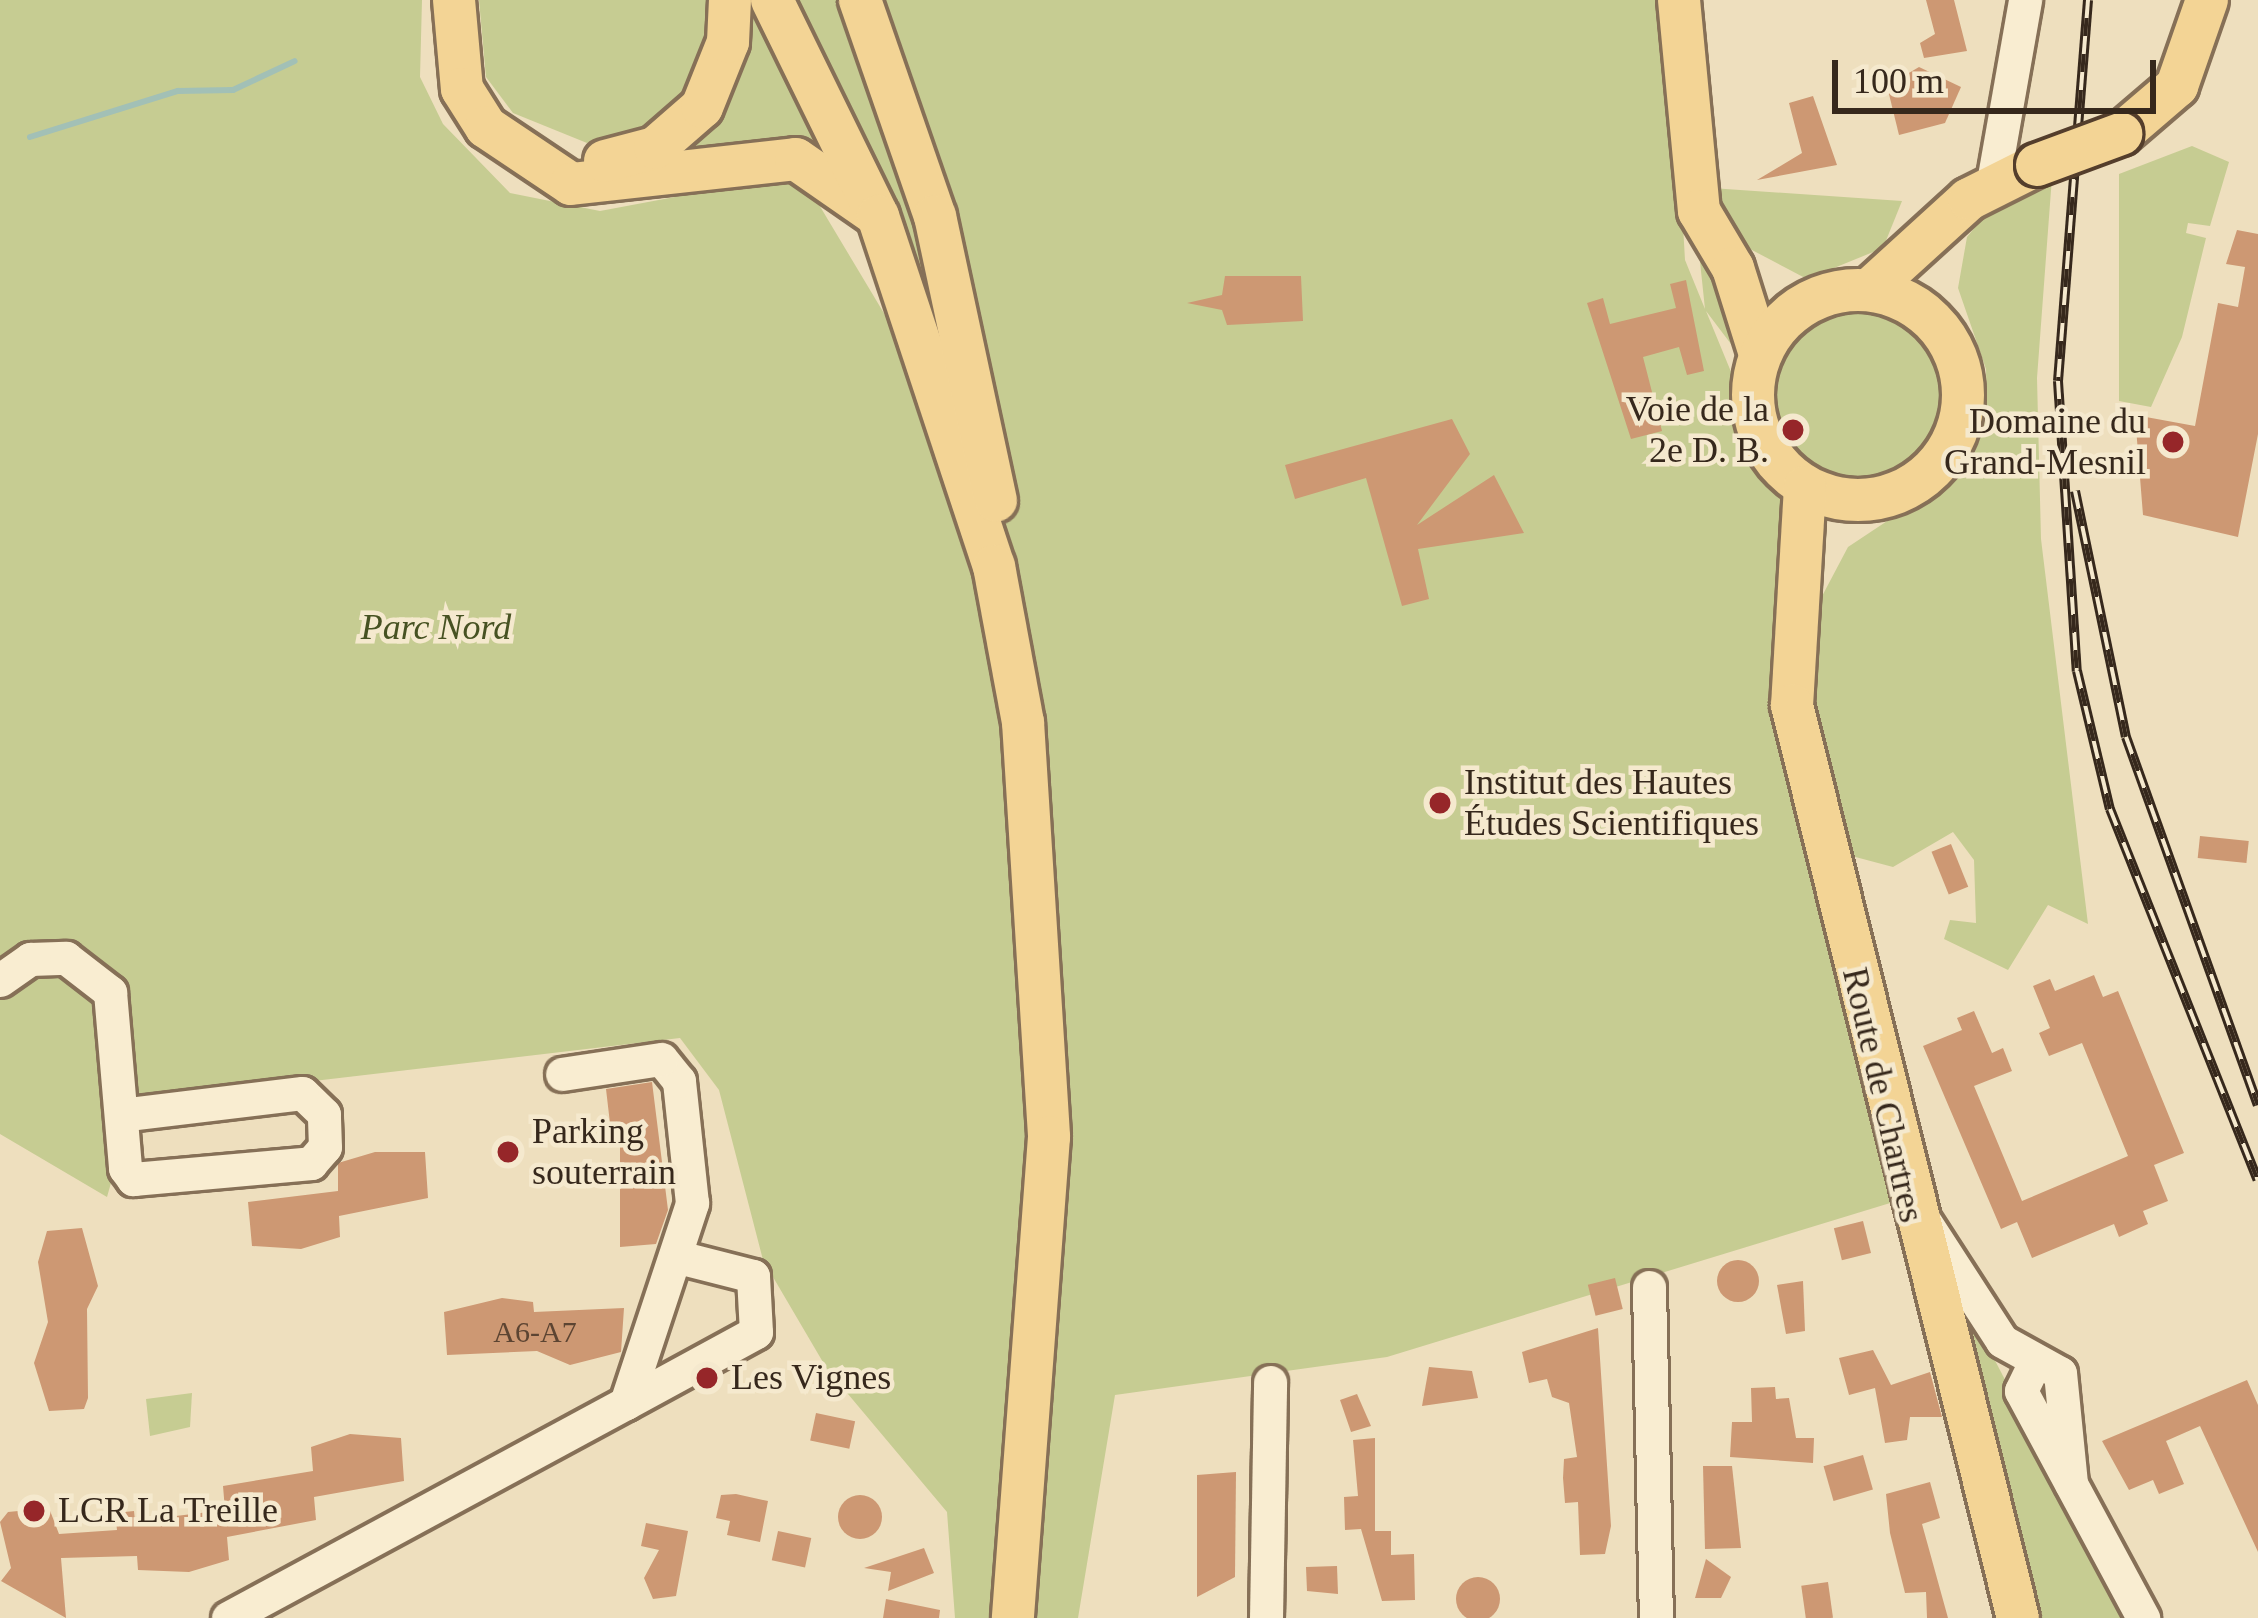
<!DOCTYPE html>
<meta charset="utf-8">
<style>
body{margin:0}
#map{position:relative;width:2258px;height:1618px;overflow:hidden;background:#eedfbe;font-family:"Times New Roman",serif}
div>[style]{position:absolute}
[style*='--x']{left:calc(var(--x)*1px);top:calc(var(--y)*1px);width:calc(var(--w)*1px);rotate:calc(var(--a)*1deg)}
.green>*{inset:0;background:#c6cc92}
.round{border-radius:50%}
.stream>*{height:6px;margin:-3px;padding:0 3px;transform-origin:3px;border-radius:3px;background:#a2c0b6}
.building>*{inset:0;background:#cd9873;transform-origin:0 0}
.roads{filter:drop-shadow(3px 0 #867057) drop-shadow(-3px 0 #867057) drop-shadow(0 3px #867057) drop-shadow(0 -3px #867057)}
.minor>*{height:33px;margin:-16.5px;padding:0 16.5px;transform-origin:16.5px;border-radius:16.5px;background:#f9edd1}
.major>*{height:42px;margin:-21px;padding:0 21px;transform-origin:21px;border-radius:21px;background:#f3d495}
.major>.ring{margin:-21px;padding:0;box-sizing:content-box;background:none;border:42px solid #f3d495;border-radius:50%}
.rail>*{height:10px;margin-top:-5px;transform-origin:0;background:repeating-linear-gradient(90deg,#f5e9ce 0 18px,#36281c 0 36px);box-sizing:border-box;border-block:3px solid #36281c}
.bridges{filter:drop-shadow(3px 0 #543e2c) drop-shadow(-3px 0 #543e2c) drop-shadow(0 3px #543e2c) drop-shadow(0 -3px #543e2c)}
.major-bridge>*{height:42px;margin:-21px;padding:0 21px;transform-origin:21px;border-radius:21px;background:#f3d495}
.dots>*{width:33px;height:33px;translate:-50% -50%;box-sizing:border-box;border:6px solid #f5e9ce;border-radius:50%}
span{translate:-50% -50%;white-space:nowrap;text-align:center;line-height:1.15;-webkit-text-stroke:9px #f5e9ce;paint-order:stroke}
.number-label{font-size:30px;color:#5c4432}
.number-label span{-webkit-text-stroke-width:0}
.poi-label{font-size:36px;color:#36281c}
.right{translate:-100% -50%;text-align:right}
.left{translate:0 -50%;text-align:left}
.park-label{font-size:36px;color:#475222;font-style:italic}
.street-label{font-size:36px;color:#36281c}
.scale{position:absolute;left:1832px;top:60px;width:324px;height:54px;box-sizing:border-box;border:6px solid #36281c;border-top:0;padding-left:15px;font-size:36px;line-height:42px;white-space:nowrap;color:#36281c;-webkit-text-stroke:9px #f5e9ce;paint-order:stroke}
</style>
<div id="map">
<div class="green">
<i style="clip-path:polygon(0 0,422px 0,420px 77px,443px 124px,510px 193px,600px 211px,781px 177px,812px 193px,891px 325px,976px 591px,1025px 873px,1057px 1210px,1031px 722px,985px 360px,927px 310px,788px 0,1670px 0,1685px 260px,1705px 309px,1699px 252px,1729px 285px,1737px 352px,1706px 311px,1789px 513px,1802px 830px,1900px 1200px,1387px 1357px,1115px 1395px,1078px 1618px,955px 1618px,947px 1512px,827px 1369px,763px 1260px,719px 1090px,680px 1038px,134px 1102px,107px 1197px,0 1134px)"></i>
<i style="clip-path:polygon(479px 0,712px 0,712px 34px,686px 95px,657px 122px,587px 143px,513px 113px,486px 77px)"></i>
<i style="clip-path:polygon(761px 6px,826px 147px,670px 155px,743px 7px)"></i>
<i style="clip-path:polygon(2192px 146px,2229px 162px,2210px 226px,2188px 223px,2186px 233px,2206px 238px,2182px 337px,2151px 407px,2119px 401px,2119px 174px)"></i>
<i style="clip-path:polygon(2052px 177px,2037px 378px,2041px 539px,2088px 924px,2048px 905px,2008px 970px,1944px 939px,1950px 920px,1976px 923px,1974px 860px,1953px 832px,1893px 867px,1848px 855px,1810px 675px,1820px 600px,1848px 547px,1970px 466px,1987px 417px,1986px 369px,1958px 288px,1967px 237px,2000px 197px)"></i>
<i style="clip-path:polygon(1711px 188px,1902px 201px,1883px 248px,1807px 279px,1733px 240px)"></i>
<i class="round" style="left:1766px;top:308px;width:176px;height:176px"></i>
<i style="clip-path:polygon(1937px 1249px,2129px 1618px,2039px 1618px)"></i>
<i style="clip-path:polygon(192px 1393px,190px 1427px,150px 1436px,146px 1399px)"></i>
</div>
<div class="stream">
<i style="--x:30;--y:137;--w:155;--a:-17.3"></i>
<i style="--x:178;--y:91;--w:55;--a:-1"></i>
<i style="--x:233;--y:90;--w:68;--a:-25.1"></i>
</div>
<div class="building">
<i style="clip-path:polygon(1926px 0,1954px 0,1967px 51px,1924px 58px,1920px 43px,1935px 34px)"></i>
<i style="clip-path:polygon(1919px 67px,1961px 87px,1945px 123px,1899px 135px,1887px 86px)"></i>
<i style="clip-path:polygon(1813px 96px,1837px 165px,1757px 180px,1802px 153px,1789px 103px)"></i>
<i style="clip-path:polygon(2237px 230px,2258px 234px,2258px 434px,2238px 537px,2143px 515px,2135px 415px,2195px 426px,2218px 303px,2238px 307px,2245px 267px,2226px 264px)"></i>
<i style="clip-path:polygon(1225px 276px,1301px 276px,1303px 321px,1227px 325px,1222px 310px,1187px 303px,1222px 295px)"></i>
<i style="clip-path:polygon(1686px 280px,1704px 371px,1687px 375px,1679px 347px,1643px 357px,1662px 431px,1631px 439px,1587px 303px,1603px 298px,1610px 324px,1676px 308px,1670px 284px)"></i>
<i style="clip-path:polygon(1452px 419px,1470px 454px,1417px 525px,1494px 475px,1524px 533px,1418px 549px,1429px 599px,1402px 606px,1366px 478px,1295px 499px,1285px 465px)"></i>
<i style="left:2200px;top:836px;width:49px;height:22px;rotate:6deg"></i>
<i style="left:1951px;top:844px;width:46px;height:21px;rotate:68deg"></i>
<i style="clip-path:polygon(2094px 975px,2103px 997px,2118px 991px,2184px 1153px,2154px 1165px,2168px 1201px,2143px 1211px,2148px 1224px,2119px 1237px,2114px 1224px,2032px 1258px,2017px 1222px,2001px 1229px,1923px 1046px,1962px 1030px,1957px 1018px,1974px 1011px,1992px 1053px,2003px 1048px,2012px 1071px,1974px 1086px,2022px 1201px,2128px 1156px,2082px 1043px,2049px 1056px,2039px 1033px,2050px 1028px,2033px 986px,2050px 979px,2055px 991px)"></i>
<i style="clip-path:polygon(652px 1082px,668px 1210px,656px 1244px,620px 1247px,620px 1131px,611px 1132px,606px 1089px)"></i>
<i style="clip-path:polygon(375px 1152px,425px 1152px,428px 1198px,339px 1216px,340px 1237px,301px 1249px,252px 1246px,248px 1202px,338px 1191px,338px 1163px)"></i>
<i style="left:1863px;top:1221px;width:33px;height:30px;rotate:76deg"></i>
<i style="clip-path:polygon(82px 1228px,98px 1286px,87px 1309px,88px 1398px,84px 1409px,49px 1411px,34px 1363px,48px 1322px,38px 1262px,47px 1231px)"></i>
<i class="round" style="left:1717px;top:1260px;width:42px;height:42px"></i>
<i style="left:1615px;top:1278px;width:32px;height:28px;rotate:76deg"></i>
<i style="clip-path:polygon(1803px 1281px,1805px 1331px,1786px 1334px,1777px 1285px)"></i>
<i style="clip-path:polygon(502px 1298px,533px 1302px,534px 1312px,624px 1308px,621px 1352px,570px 1365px,537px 1351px,447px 1355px,444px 1312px)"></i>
<i style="clip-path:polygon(1598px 1328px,1611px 1526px,1605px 1554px,1580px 1555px,1578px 1502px,1565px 1503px,1563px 1478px,1564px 1459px,1577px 1457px,1569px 1403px,1552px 1397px,1547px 1379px,1529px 1383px,1522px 1352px)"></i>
<i style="clip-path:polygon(1873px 1350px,1891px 1385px,1930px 1372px,1942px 1417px,1910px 1417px,1907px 1440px,1885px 1443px,1875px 1388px,1849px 1395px,1839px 1358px)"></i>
<i style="clip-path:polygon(1429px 1367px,1472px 1371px,1478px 1398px,1422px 1406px)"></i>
<i style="clip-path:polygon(2247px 1380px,2258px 1405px,2258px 1552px,2200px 1426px,2166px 1441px,2184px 1484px,2159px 1494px,2153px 1480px,2129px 1490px,2102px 1441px)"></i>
<i style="clip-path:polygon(1775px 1387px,1776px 1399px,1789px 1398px,1796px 1438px,1814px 1438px,1813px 1463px,1730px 1457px,1732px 1422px,1752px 1422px,1751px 1388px)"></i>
<i style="clip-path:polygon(1357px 1394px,1371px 1426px,1351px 1432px,1340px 1400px)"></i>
<i style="left:816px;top:1413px;width:40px;height:28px;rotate:12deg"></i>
<i style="clip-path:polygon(350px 1434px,401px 1438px,404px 1481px,314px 1497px,316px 1520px,227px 1537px,229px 1560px,189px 1572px,138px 1570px,137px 1556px,61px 1558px,66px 1618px,1px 1581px,11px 1568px,0 1522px,8px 1512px,49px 1508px,59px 1534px,117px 1530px,115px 1513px,134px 1511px,135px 1521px,225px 1510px,223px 1486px,313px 1471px,311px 1447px)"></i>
<i style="clip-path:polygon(1375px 1438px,1375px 1531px,1391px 1531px,1391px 1555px,1414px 1554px,1415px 1600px,1382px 1601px,1361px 1529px,1345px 1530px,1344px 1497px,1358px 1496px,1353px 1440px)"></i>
<i style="left:1863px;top:1455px;width:36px;height:41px;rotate:74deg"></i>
<i style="clip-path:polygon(1703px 1466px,1732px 1466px,1741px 1548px,1705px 1549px)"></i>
<i style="clip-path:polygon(1236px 1472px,1235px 1577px,1197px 1597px,1197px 1475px)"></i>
<i style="clip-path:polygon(1930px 1482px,1940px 1518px,1922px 1524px,1948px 1618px,1927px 1618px,1926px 1592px,1905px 1593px,1890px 1533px,1886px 1494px)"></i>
<i style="clip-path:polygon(736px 1494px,768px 1501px,760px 1542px,727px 1535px,730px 1521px,716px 1518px,721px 1495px)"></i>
<i class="round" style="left:838px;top:1495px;width:44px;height:44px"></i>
<i style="clip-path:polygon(646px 1523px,688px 1531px,676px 1596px,653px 1599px,644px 1578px,659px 1550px,641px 1546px)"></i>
<i style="left:778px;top:1531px;width:34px;height:30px;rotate:12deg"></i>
<i style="clip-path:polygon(924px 1548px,934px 1573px,888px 1591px,891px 1572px,864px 1568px)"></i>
<i style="clip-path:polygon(1706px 1559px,1731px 1577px,1721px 1598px,1695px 1598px)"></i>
<i style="clip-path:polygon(1337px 1566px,1338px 1594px,1307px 1591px,1306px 1567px)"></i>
<i class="round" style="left:1456px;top:1577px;width:44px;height:44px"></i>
<i style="left:1828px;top:1582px;width:36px;height:27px;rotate:82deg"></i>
<i style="clip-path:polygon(886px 1599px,940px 1610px,939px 1618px,883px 1618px)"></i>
</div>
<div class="roads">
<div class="minor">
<i style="--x:1993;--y:182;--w:185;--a:-80"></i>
<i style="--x:0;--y:980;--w:37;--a:-35"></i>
<i style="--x:30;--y:959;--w:36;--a:-2"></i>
<i style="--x:66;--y:958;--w:56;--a:37.7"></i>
<i style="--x:110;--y:992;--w:177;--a:85.1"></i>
<i style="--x:125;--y:1168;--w:14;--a:54"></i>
<i style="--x:133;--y:1179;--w:179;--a:-5.1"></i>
<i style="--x:311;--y:1163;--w:21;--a:-49"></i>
<i style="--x:325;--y:1147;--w:33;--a:-92"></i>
<i style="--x:324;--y:1114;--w:30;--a:-136"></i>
<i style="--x:302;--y:1093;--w:182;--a:173.1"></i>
<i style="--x:1916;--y:1208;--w:158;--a:57.1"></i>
<i style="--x:2002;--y:1341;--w:66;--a:28.9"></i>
<i style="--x:2060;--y:1373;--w:111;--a:84.3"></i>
<i style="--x:1649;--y:1287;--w:331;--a:88.8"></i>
<i style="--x:2035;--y:1362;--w:32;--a:116"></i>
<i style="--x:2021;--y:1391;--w:258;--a:61.7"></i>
<i style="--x:626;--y:1403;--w:148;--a:-28.6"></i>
<i style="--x:756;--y:1332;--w:56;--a:-93.1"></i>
<i style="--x:753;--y:1276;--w:73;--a:-165.8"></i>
<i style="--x:228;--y:1618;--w:452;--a:-28.4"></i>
<i style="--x:626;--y:1403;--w:211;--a:-71.7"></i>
<i style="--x:692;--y:1203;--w:123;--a:-96.1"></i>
<i style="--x:679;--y:1081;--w:28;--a:-129"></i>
<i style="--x:661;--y:1059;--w:100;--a:171.4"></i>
<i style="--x:1266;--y:1618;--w:236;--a:-89"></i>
</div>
<div class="major">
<i style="--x:454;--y:0;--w:89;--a:84.9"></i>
<i style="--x:462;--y:89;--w:45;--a:57.7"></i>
<i style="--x:486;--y:127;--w:102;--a:33.8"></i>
<i style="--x:571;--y:184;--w:226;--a:-6.3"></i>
<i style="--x:796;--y:159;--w:96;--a:34.8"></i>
<i style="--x:772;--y:0;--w:241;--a:63.9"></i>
<i style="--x:878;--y:216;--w:369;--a:71.7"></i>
<i style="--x:994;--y:566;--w:159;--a:79.5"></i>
<i style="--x:1023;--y:722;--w:416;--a:86.4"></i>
<i style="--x:1049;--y:1137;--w:482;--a:94.3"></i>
<i style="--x:860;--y:0;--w:229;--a:70.9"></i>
<i style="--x:935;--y:216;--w:291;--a:77.9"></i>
<i style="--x:1679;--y:0;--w:212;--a:84.6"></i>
<i style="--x:1699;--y:211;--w:66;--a:59.2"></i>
<i style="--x:1733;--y:268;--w:90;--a:72.6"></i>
<i style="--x:2121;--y:134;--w:74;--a:-40.6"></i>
<i style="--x:2177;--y:86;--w:91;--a:-70.8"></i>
<i style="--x:605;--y:161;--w:52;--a:-14.6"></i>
<i style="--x:655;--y:148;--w:62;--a:-41.1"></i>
<i style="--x:702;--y:107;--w:70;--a:-68.2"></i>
<i style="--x:728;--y:42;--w:42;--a:-87.3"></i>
<i class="ring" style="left:1753px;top:290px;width:168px;height:168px"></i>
<i style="--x:1869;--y:290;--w:135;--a:-42.3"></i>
<i style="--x:1969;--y:199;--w:76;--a:-26.6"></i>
<i style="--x:1805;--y:487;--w:218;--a:93.4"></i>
<i style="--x:1792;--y:705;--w:941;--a:76.1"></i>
</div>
</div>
<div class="rail">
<i style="--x:2088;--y:0;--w:382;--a:94.5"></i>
<i style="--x:2058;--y:381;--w:291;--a:86.3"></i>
<i style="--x:2077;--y:671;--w:142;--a:76.6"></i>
<i style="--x:2110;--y:809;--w:399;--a:68.3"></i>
<i style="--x:2075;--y:491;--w:251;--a:78.3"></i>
<i style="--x:2126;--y:737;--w:391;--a:70.3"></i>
</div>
<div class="bridges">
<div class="major-bridge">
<i style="--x:2037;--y:165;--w:90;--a:-20.3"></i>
</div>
</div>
<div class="dots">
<i style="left:1793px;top:430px;background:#962629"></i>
<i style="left:2173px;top:442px;background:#962629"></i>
<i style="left:1440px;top:803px;background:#962629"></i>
<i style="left:508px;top:1152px;background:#962629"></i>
<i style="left:707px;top:1378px;background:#962629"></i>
<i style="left:34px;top:1511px;background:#962629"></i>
</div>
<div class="number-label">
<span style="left:535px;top:1332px">A6-A7</span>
</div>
<div class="poi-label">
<span class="right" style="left:1769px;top:430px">Voie de la<br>2e D. B.</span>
<span class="right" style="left:2146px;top:442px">Domaine du<br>Grand-Mesnil</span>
<span class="left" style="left:1464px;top:803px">Institut des Hautes<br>Études Scientifiques</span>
<span class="left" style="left:532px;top:1152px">Parking<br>souterrain</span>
<span class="left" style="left:731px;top:1378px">Les Vignes</span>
<span class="left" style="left:58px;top:1511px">LCR La Treille</span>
</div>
<div class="park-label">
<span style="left:436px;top:628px">Parc Nord</span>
</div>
<div class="street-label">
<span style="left:1883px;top:1095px;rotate:77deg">Route de Chartres</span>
</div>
<div class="scale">100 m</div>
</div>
